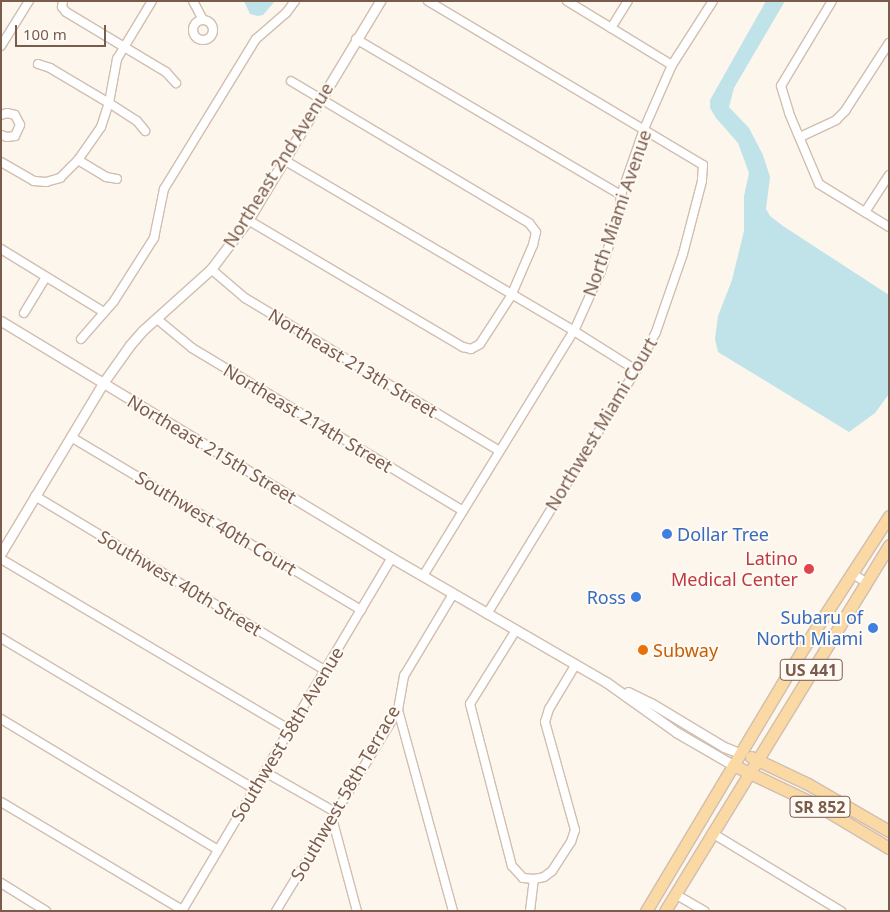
<!DOCTYPE html>
<style>
body{margin:0}
#map{position:relative;width:890px;height:912px;overflow:hidden;background:#fdf6ec;font-family:"Noto Sans",sans-serif}
div>[style]{position:absolute}
[style*='--x']{left:calc(var(--x)*1px);top:calc(var(--y)*1px);width:calc(var(--w)*1px);rotate:calc(var(--a)*1deg)}
.water>*{inset:0;background:#bfe3e8}
.roads{filter:drop-shadow(1px 0 #d1beb0) drop-shadow(-1px 0 #d1beb0) drop-shadow(0 1px #d1beb0) drop-shadow(0 -1px #d1beb0)}
.minor>*{height:8px;margin:-4px;padding:0 4px;transform-origin:4px;border-radius:4px;background:#fff}
.minor>.ring{margin:-4px;padding:0;box-sizing:content-box;background:none;border:8px solid #fff;border-radius:50%}
.tertiary>*{height:9px;margin:-4.5px;padding:0 4.5px;transform-origin:4.5px;border-radius:4.5px;background:#fff}
.primary>*{height:11px;margin:-5.5px;padding:0 5.5px;transform-origin:5.5px;border-radius:5.5px;background:#fbd9a5}
.dots>*{width:14px;height:14px;translate:-50% -50%;box-sizing:border-box;border:2px solid #fffaf3;border-radius:50%}
span{translate:-50% -50%;white-space:nowrap;text-align:center;line-height:1.15;-webkit-text-stroke:4px #fffaf3;paint-order:stroke}
.shield-label span{padding:1px 4px;background:#fffaf3;border:1px solid;border-radius:4px;-webkit-text-stroke-width:0}
.shield-label{font-size:16px;color:#7a5c4d;font-weight:700}
.street-label{font-size:18px;color:#7a5c4d}
.shop-label{font-size:18px;color:#366cbe}
.left{translate:0 -50%;text-align:left}
.right{translate:-100% -50%;text-align:right}
.health-label{font-size:18px;color:#be3a42}
.food-label{font-size:18px;color:#c56008}
.frame{position:absolute;inset:0;border:2px solid #7a5c4d;pointer-events:none}
.scale{position:absolute;left:15px;top:25px;width:91px;height:22px;box-sizing:border-box;border:2px solid #7a5c4d;border-top:0;padding-left:6px;font-size:15px;line-height:18px;white-space:nowrap;color:#7a5c4d;-webkit-text-stroke:4px #fffaf3;paint-order:stroke}
</style>
<div id="map">
<div class="water">
<i style="clip-path:polygon(244px 1px,275px 1px,263px 15px,258px 16px,250px 14px)"></i>
<i style="clip-path:polygon(766px 1px,785px 1px,734px 88px,729px 107px,749px 128px,763px 155px,770px 177px,766px 209px,770px 216px,783px 226px,889px 295px,889px 394px,875px 413px,849px 432px,718px 352px,715px 339px,718px 316px,732px 280px,744px 231px,744px 196px,749px 173px,738px 143px,716px 118px,710px 108px,710px 100px)"></i>
</div>
<div class="roads">
<div class="minor">
<i style="--x:63;--y:1;--w:6;--a:99"></i>
<i style="--x:62;--y:7;--w:6;--a:51"></i>
<i style="--x:66;--y:12;--w:117;--a:31"></i>
<i style="--x:166;--y:72;--w:15;--a:48"></i>
<i style="--x:193;--y:1;--w:21;--a:62"></i>
<i style="--x:428;--y:1;--w:320;--a:30.8"></i>
<i style="--x:703;--y:165;--w:16;--a:94"></i>
<i style="--x:702;--y:181;--w:75;--a:104.6"></i>
<i style="--x:683;--y:254;--w:83;--a:109.1"></i>
<i style="--x:656;--y:332;--w:43;--a:117.8"></i>
<i style="--x:636;--y:370;--w:286;--a:121.4"></i>
<i style="--x:567;--y:1;--w:123;--a:31.4"></i>
<i style="--x:832;--y:1;--w:99;--a:121"></i>
<i style="--x:781;--y:86;--w:28;--a:73"></i>
<i style="--x:789;--y:113;--w:77;--a:67.1"></i>
<i style="--x:819;--y:184;--w:82;--a:31.6"></i>
<i class="ring" style="left:193px;top:20px;width:12px;height:12px"></i>
<i style="--x:611;--y:28;--w:32;--a:-58"></i>
<i style="--x:356;--y:39;--w:308;--a:30.5"></i>
<i style="--x:1;--y:46;--w:53;--a:-58.1"></i>
<i style="--x:38;--y:64;--w:13;--a:18"></i>
<i style="--x:50;--y:68;--w:69;--a:30.7"></i>
<i style="--x:109;--y:103;--w:33;--a:33"></i>
<i style="--x:137;--y:121;--w:13;--a:51"></i>
<i style="--x:1;--y:115;--w:6;--a:-18"></i>
<i style="--x:7;--y:113;--w:8;--a:14"></i>
<i style="--x:15;--y:115;--w:11;--a:63"></i>
<i style="--x:20;--y:125;--w:12;--a:114"></i>
<i style="--x:15;--y:136;--w:8;--a:173"></i>
<i style="--x:7;--y:137;--w:6;--a:-162"></i>
<i style="--x:800;--y:137;--w:40;--a:-25"></i>
<i style="--x:836;--y:120;--w:13;--a:-45"></i>
<i style="--x:845;--y:111;--w:81;--a:-57.1"></i>
<i style="--x:78;--y:160;--w:33;--a:31"></i>
<i style="--x:106;--y:177;--w:11;--a:10"></i>
<i style="--x:284;--y:160;--w:337;--a:30.5"></i>
<i style="--x:574;--y:331;--w:73;--a:32.2"></i>
<i style="--x:1;--y:162;--w:38;--a:30"></i>
<i style="--x:34;--y:181;--w:12;--a:5"></i>
<i style="--x:46;--y:182;--w:15;--a:-16"></i>
<i style="--x:60;--y:178;--w:25;--a:-45"></i>
<i style="--x:78;--y:160;--w:40;--a:-55.1"></i>
<i style="--x:101;--y:127;--w:25;--a:-72"></i>
<i style="--x:109;--y:103;--w:45;--a:-79.7"></i>
<i style="--x:117;--y:59;--w:68;--a:-58.9"></i>
<i style="--x:865;--y:212;--w:44;--a:-57"></i>
<i style="--x:248;--y:220;--w:250;--a:30.6"></i>
<i style="--x:463;--y:347;--w:8;--a:14"></i>
<i style="--x:471;--y:349;--w:10;--a:-29"></i>
<i style="--x:480;--y:344;--w:57;--a:-57.1"></i>
<i style="--x:511;--y:296;--w:56;--a:-66.7"></i>
<i style="--x:533;--y:245;--w:13;--a:-77"></i>
<i style="--x:536;--y:232;--w:11;--a:-128"></i>
<i style="--x:529;--y:223;--w:277;--a:-149.2"></i>
<i style="--x:1;--y:249;--w:121;--a:31.5"></i>
<i style="--x:211;--y:269;--w:45;--a:40.5"></i>
<i style="--x:245;--y:298;--w:297;--a:31"></i>
<i style="--x:24;--y:313;--w:42;--a:-58.6"></i>
<i style="--x:157;--y:319;--w:45;--a:39.6"></i>
<i style="--x:192;--y:348;--w:316;--a:31"></i>
<i style="--x:81;--y:339;--w:50;--a:-49"></i>
<i style="--x:114;--y:301;--w:75;--a:-57.6"></i>
<i style="--x:154;--y:238;--w:50;--a:-78.5"></i>
<i style="--x:164;--y:189;--w:176;--a:-58.5"></i>
<i style="--x:256;--y:39;--w:40;--a:-41"></i>
<i style="--x:286;--y:13;--w:15;--a:-53"></i>
<i style="--x:71;--y:437;--w:338;--a:30.8"></i>
<i style="--x:35;--y:496;--w:338;--a:31"></i>
<i style="--x:1;--y:559;--w:336;--a:30.6"></i>
<i style="--x:853;--y:574;--w:15;--a:32"></i>
<i style="--x:423;--y:576;--w:288;--a:-58.4"></i>
<i style="--x:574;--y:331;--w:66;--a:-65.8"></i>
<i style="--x:601;--y:271;--w:60;--a:-72.5"></i>
<i style="--x:619;--y:214;--w:19;--a:-84"></i>
<i style="--x:621;--y:195;--w:70;--a:-70.8"></i>
<i style="--x:644;--y:129;--w:70;--a:-66.4"></i>
<i style="--x:672;--y:65;--w:76;--a:-57.4"></i>
<i style="--x:516;--y:630;--w:87;--a:121.9"></i>
<i style="--x:470;--y:704;--w:167;--a:75.5"></i>
<i style="--x:512;--y:866;--w:16;--a:47"></i>
<i style="--x:523;--y:878;--w:11;--a:5"></i>
<i style="--x:1;--y:638;--w:295;--a:30.8"></i>
<i style="--x:398;--y:710;--w:208;--a:74.7"></i>
<i style="--x:1;--y:719;--w:253;--a:31.1"></i>
<i style="--x:265;--y:772;--w:81;--a:29.7"></i>
<i style="--x:1;--y:802;--w:211;--a:30.8"></i>
<i style="--x:332;--y:818;--w:96;--a:75"></i>
<i style="--x:712;--y:833;--w:151;--a:31.2"></i>
<i style="--x:1;--y:883;--w:53;--a:31.9"></i>
<i style="--x:675;--y:894;--w:34;--a:30"></i>
<i style="--x:182;--y:911;--w:411;--a:-59.3"></i>
<i style="--x:276;--y:911;--w:235;--a:-58.7"></i>
<i style="--x:398;--y:710;--w:35;--a:-80"></i>
<i style="--x:404;--y:676;--w:96;--a:-59.1"></i>
<i style="--x:530;--y:911;--w:32;--a:-83"></i>
<i style="--x:534;--y:879;--w:10;--a:-11"></i>
<i style="--x:544;--y:877;--w:10;--a:-37"></i>
<i style="--x:552;--y:871;--w:35;--a:-57"></i>
<i style="--x:571;--y:842;--w:13;--a:-72"></i>
<i style="--x:575;--y:830;--w:112;--a:-105.5"></i>
<i style="--x:545;--y:722;--w:14;--a:-73"></i>
<i style="--x:549;--y:709;--w:52;--a:-59"></i>
</div>
<div class="tertiary">
<i style="--x:1;--y:321;--w:457;--a:31.2"></i>
<i style="--x:392;--y:558;--w:247;--a:30.1"></i>
<i style="--x:606;--y:682;--w:86;--a:35.5"></i>
<i style="--x:676;--y:732;--w:66;--a:30.1"></i>
<i style="--x:1;--y:553;--w:198;--a:-59"></i>
<i style="--x:103;--y:383;--w:47;--a:-54.6"></i>
<i style="--x:130;--y:345;--w:18;--a:-49"></i>
<i style="--x:142;--y:331;--w:93;--a:-41.9"></i>
<i style="--x:211;--y:269;--w:61;--a:-52.9"></i>
<i style="--x:248;--y:220;--w:256;--a:-58.9"></i>
<i style="--x:628;--y:692;--w:25;--a:26"></i>
<i style="--x:651;--y:703;--w:85;--a:31.1"></i>
<i style="--x:724;--y:747;--w:17;--a:21"></i>
</div>
<div class="primary">
<i style="--x:751;--y:757;--w:63;--a:25.3"></i>
<i style="--x:808;--y:784;--w:94;--a:30.1"></i>
<i style="--x:733;--y:765;--w:95;--a:25.5"></i>
<i style="--x:819;--y:806;--w:82;--a:31"></i>
<i style="--x:646;--y:911;--w:308;--a:-59.1"></i>
<i style="--x:804;--y:647;--w:156;--a:-57"></i>
<i style="--x:665;--y:911;--w:429;--a:-58.5"></i>
</div>
</div>
<div class="dots">
<i style="left:667px;top:534px;background:#3f7fe0"></i>
<i style="left:809px;top:569px;background:#e0444e"></i>
<i style="left:636px;top:597px;background:#3f7fe0"></i>
<i style="left:873px;top:628px;background:#3f7fe0"></i>
<i style="left:643px;top:650px;background:#e8710a"></i>
</div>
<div class="shield-label">
<span style="left:811px;top:670px">US 441</span>
<span style="left:820px;top:807px">SR 852</span>
</div>
<div class="street-label">
<span style="left:278px;top:165px;rotate:-58deg">Northeast 2nd Avenue</span>
<span style="left:617px;top:213px;rotate:-71deg">North Miami Avenue</span>
<span style="left:353px;top:363px;rotate:31deg">Northeast 213th Street</span>
<span style="left:308px;top:418px;rotate:31deg">Northeast 214th Street</span>
<span style="left:601px;top:424px;rotate:-59deg">Northwest Miami Court</span>
<span style="left:212px;top:449px;rotate:31deg">Northeast 215th Street</span>
<span style="left:216px;top:523px;rotate:31deg">Southwest 40th Court</span>
<span style="left:180px;top:583px;rotate:31deg">Southwest 40th Street</span>
<span style="left:287px;top:734px;rotate:-59deg">Southwest 58th Avenue</span>
<span style="left:345px;top:793px;rotate:-60deg">Southwest 58th Terrace</span>
</div>
<div class="shop-label">
<span class="left" style="left:677px;top:534px">Dollar Tree</span>
<span class="right" style="left:626px;top:597px">Ross</span>
<span class="right" style="left:863px;top:628px">Subaru of<br>North Miami</span>
</div>
<div class="health-label">
<span class="right" style="left:798px;top:569px">Latino<br>Medical Center</span>
</div>
<div class="food-label">
<span class="left" style="left:653px;top:650px">Subway</span>
</div>
<div class="frame"></div>
<div class="scale">100 m</div>
</div>
